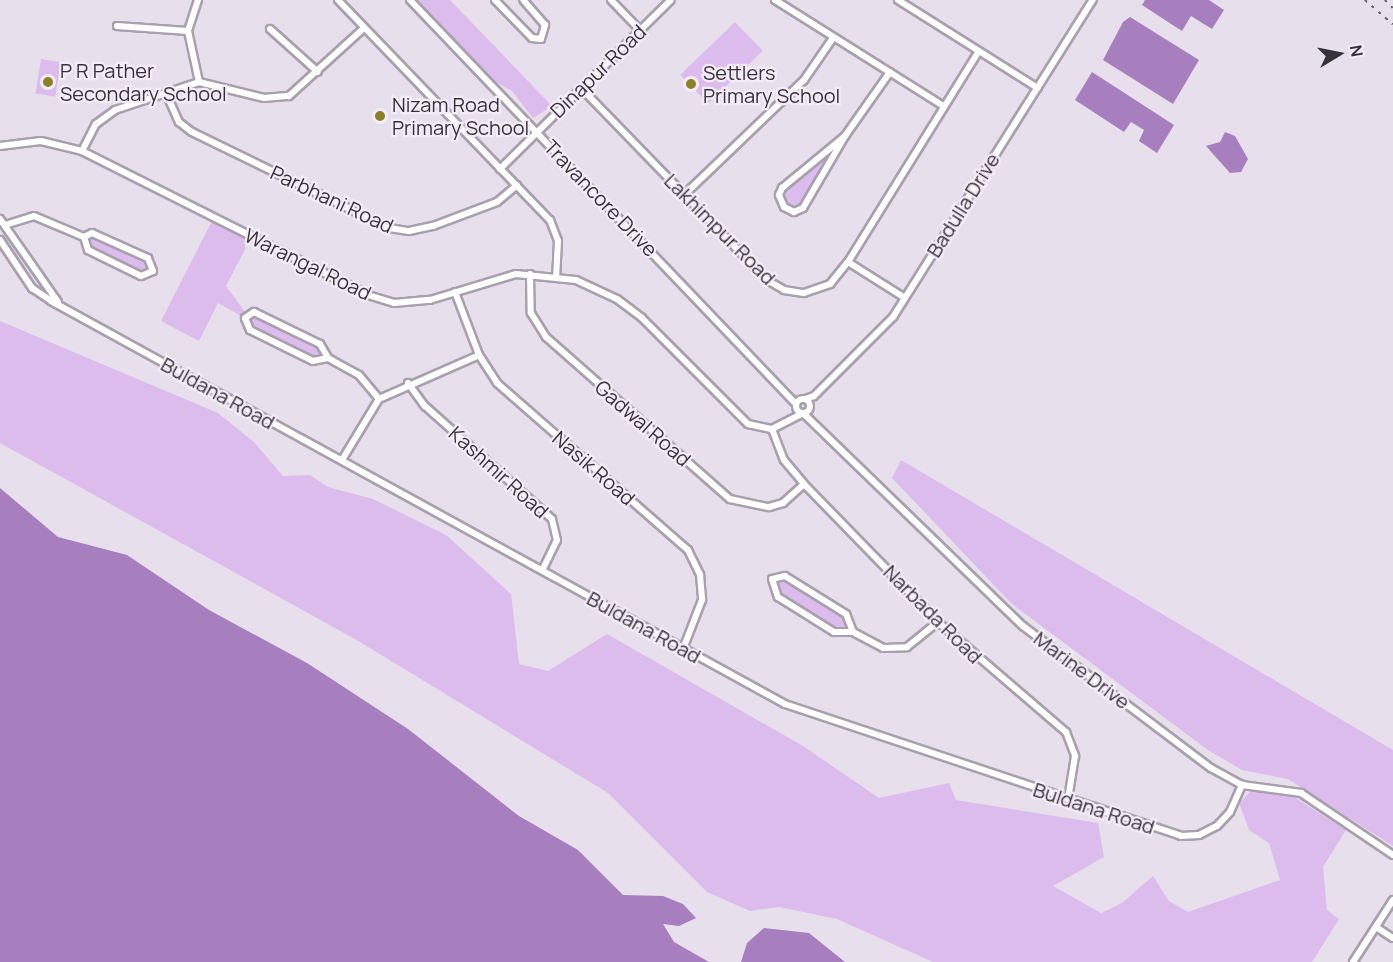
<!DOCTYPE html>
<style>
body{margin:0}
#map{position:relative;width:1393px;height:962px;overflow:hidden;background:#e8dfed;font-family:Manrope,sans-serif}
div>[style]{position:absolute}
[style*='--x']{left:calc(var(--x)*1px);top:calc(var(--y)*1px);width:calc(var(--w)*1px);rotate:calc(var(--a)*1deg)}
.green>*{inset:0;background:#dbbced;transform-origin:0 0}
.water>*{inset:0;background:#a77ebe}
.roads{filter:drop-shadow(2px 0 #a8a0ad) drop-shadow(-2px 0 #a8a0ad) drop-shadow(0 2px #a8a0ad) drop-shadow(0 -2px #a8a0ad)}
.minor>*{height:6px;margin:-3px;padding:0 3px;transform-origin:3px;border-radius:3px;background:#fff}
.minor>.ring{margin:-3px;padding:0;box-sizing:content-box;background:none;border:6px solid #fff;border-radius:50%}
.rail>*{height:1.5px;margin-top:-0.75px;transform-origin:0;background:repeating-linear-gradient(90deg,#67636a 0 3px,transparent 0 9px)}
.dots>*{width:16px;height:16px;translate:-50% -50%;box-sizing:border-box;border:3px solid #f5ecfa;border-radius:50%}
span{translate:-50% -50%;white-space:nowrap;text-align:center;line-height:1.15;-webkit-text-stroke:4.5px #f5ecfa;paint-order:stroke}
.poi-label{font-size:20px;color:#363338}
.left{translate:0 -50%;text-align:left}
.street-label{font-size:20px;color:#363338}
.north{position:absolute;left:1309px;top:24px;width:60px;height:60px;-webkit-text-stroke:4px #f5ecfa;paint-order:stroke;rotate:80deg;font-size:16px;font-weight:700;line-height:24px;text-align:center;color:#363338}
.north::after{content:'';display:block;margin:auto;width:21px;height:27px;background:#363338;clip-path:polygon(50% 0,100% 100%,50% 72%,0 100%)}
</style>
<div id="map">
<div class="green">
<i style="clip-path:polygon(418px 0,450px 0,552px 106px,533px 118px,512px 91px,494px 81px)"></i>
<i style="left:735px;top:22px;width:40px;height:76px;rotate:46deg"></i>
<i style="left:41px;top:59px;width:20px;height:35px;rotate:9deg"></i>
<i style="clip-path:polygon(836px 147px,800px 208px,784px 203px,785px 190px)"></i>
<i style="clip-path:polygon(212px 221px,250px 240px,226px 286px,246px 313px,243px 317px,218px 303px,199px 341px,161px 321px)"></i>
<i style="clip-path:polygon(93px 234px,147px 260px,151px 269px,144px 275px,90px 249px,87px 241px)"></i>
<i style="clip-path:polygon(255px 314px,321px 348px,324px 357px,320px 361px,255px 331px,246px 321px)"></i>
<i style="clip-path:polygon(0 321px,218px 413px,254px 442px,283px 476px,310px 475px,328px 487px,373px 499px,446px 535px,511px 594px,519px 664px,548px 671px,607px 634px,803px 746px,879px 798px,949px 783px,956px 800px,1098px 823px,1104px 857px,1053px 886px,1101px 913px,1122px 903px,1153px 876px,1169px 901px,1188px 912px,1280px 880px,1269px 843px,1249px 830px,1239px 803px,1250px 792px,1286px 792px,1346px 830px,1323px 867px,1327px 910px,1339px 919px,1312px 962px,933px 962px,837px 919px,779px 907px,750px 911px,707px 892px,608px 793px,355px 639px,0 443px)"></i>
<i style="clip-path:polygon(901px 460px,1393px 750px,1393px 846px,1288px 779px,1242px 770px,1208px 750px,1012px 604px,892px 478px)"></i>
<i style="clip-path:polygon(783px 578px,847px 618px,848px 630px,837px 632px,782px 598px,773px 584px)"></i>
</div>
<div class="water">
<i style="clip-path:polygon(1145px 0,1209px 0,1224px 10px,1212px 29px,1191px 16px,1182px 31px,1142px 5px)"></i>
<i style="clip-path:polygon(1130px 17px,1199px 60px,1173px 104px,1103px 60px,1123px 22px)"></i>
<i style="clip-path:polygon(1092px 72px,1174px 125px,1157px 153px,1139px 141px,1144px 130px,1131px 122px,1124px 132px,1075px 100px)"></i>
<i style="clip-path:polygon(1225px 132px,1235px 136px,1248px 159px,1241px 172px,1230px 173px,1206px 146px,1220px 142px)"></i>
<i style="clip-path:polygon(0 488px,58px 537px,127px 555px,209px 610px,307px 663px,408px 729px,519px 816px,578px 850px,623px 895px,663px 896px,683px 904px,696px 918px,679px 926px,663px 924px,674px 942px,709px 962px,0 962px)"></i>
<i style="clip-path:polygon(764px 928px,809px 933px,845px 962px,741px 962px,747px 943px)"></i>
</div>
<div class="roads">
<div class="minor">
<i style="--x:198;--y:0;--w:33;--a:108"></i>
<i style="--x:188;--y:31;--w:52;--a:77.8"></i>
<i style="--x:338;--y:0;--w:306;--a:46.1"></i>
<i style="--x:550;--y:220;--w:22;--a:69"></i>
<i style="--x:558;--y:241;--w:34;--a:93"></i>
<i style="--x:410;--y:0;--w:559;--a:46.31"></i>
<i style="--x:495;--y:0;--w:53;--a:45.8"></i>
<i style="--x:532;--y:38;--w:9;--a:6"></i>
<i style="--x:541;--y:39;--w:15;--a:-74"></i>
<i style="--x:545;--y:25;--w:33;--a:-131"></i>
<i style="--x:611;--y:0;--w:42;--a:46"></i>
<i style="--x:775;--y:0;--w:199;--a:32.2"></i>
<i style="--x:898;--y:0;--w:165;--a:32.2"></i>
<i style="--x:117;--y:26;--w:71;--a:4"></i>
<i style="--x:270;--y:29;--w:64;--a:41.9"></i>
<i style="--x:581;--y:88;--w:267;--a:45.9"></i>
<i style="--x:767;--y:280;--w:20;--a:30"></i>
<i style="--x:784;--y:290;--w:20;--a:9"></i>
<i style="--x:804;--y:293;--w:28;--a:-19"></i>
<i style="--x:830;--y:284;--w:28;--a:-51"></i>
<i style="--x:848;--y:262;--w:248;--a:-58.2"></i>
<i style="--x:166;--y:93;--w:32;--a:66"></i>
<i style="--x:179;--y:122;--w:16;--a:38"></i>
<i style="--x:192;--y:132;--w:219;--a:26"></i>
<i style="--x:389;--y:228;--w:20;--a:9"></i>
<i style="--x:409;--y:231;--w:25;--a:-12"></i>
<i style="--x:433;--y:226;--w:68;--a:-20.6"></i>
<i style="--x:497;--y:202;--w:26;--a:-40"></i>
<i style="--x:845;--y:136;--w:83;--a:120.3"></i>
<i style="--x:803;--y:208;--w:10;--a:156"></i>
<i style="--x:794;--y:212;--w:11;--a:-153"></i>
<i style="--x:784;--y:207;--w:13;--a:-113"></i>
<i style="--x:779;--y:195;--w:8;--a:-67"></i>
<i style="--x:782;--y:188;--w:82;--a:-39.5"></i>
<i style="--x:845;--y:136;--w:78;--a:-54.9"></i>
<i style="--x:0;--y:146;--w:41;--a:-7"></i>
<i style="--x:41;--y:141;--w:42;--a:13.7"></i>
<i style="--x:82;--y:151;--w:320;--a:26.7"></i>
<i style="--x:368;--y:295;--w:27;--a:17"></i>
<i style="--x:394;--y:303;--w:36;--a:-5"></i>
<i style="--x:430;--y:300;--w:90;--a:-16.8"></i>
<i style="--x:516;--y:274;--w:60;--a:5.7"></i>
<i style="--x:576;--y:280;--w:45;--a:24.9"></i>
<i style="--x:617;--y:299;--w:31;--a:37"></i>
<i style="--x:642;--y:318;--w:150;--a:45"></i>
<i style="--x:748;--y:424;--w:25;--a:12"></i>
<i style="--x:772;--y:429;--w:33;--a:-27"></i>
<i style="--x:82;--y:151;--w:30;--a:-63"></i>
<i style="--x:96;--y:124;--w:24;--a:-36"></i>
<i style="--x:115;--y:110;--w:89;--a:-18.4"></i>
<i style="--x:199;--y:82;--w:67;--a:13.8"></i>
<i style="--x:264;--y:98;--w:25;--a:-5"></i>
<i style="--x:289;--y:96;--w:101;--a:-42.2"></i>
<i style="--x:500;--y:169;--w:240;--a:-44.7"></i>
<i style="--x:685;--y:194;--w:165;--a:-43.8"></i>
<i style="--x:804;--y:80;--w:51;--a:-55.4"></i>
<i style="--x:0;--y:219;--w:101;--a:55.1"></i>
<i style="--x:5;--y:225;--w:30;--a:-17"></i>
<i style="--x:34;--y:216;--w:54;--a:22.8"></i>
<i style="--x:92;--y:233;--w:61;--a:24.1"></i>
<i style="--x:148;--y:258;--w:14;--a:69"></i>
<i style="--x:153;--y:271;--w:13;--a:157"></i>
<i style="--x:141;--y:276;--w:59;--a:-153.9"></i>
<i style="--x:88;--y:250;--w:14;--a:-107"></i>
<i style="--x:84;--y:237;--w:9;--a:-27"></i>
<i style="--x:0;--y:240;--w:58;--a:56.3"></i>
<i style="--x:32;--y:288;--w:23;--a:34"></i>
<i style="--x:51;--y:301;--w:837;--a:28.77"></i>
<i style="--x:785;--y:704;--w:417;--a:18.4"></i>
<i style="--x:1181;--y:836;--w:18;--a:-3"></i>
<i style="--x:1199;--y:835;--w:20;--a:-27"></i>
<i style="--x:1217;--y:826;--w:19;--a:-47"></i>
<i style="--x:1230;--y:812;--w:30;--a:-66"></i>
<i style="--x:848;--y:262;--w:67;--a:32.3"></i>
<i style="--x:530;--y:274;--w:39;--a:89"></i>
<i style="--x:531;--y:313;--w:28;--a:58"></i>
<i style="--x:546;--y:337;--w:245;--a:41.4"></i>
<i style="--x:730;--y:499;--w:40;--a:12"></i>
<i style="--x:769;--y:507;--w:15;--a:-16"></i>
<i style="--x:783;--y:503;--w:28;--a:-42"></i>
<i style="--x:455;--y:292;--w:67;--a:69.1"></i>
<i style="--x:479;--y:355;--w:33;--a:57"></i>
<i style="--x:497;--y:383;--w:254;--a:41.2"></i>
<i style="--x:688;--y:550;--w:28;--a:64"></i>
<i style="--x:700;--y:575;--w:25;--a:85"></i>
<i style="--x:702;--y:600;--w:53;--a:111.2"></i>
<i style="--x:328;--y:358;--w:15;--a:169"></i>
<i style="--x:313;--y:361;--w:70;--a:-153.8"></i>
<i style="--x:250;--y:330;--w:13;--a:-113"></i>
<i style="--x:245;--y:318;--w:11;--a:-34"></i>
<i style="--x:254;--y:312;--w:73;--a:25.9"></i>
<i style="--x:320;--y:344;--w:16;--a:60"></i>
<i style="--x:328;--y:358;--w:35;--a:29"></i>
<i style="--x:359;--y:375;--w:31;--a:50"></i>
<i style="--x:408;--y:383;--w:29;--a:54"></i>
<i style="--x:425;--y:406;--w:170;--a:41.7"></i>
<i style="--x:552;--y:519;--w:22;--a:77"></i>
<i style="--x:557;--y:540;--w:34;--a:116"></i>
<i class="ring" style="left:796px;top:399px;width:8px;height:8px"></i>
<i style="--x:805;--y:399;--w:9;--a:-18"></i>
<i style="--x:814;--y:396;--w:112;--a:-45"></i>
<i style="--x:893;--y:317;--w:375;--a:-57.8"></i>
<i style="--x:804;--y:414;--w:305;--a:44.1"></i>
<i style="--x:1023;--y:626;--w:236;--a:37.1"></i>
<i style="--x:1211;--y:768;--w:35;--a:29"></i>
<i style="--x:1242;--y:785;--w:60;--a:7.7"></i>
<i style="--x:1301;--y:793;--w:111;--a:34"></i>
<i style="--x:772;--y:429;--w:33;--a:69"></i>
<i style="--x:784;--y:460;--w:31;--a:50"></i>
<i style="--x:804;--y:484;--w:192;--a:45.8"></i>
<i style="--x:938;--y:622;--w:169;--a:40.7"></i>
<i style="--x:1066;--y:732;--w:26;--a:69"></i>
<i style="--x:1075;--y:756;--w:44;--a:99.2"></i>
<i style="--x:342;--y:460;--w:71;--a:-58.8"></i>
<i style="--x:379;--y:399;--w:109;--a:-23.7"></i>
<i style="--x:853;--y:632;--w:19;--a:-111"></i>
<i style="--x:846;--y:614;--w:72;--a:-148.1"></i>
<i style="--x:785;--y:576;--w:13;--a:167"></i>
<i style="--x:772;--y:579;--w:19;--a:72"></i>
<i style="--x:778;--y:597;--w:66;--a:32"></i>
<i style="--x:834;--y:632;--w:19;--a:0"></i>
<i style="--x:853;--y:632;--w:34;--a:28"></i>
<i style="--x:883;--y:648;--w:24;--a:-2"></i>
<i style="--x:907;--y:647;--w:40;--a:-39"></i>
<i style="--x:1376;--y:927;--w:20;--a:33"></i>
<i style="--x:1353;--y:962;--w:74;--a:-57.2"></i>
</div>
</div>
<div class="rail">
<i style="--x:1365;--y:0;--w:37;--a:41"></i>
<i style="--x:1385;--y:0;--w:11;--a:45"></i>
</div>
<div class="dots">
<i style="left:48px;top:82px;background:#8b8128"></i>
<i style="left:691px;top:84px;background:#8b8128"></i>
<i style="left:380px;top:116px;background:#8b8128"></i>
</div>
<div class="poi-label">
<span class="left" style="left:60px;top:82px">P R Pather<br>Secondary School</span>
<span class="left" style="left:703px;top:84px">Settlers<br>Primary School</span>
<span class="left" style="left:392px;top:116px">Nizam Road<br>Primary School</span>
</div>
<div class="street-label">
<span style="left:598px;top:71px;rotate:-44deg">Dinapur Road</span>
<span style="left:601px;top:198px;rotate:46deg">Travancore Drive</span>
<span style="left:332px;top:199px;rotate:25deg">Parbhani Road</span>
<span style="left:963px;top:205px;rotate:-58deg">Badulla Drive</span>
<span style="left:720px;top:229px;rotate:45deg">Lakhimpur Road</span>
<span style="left:308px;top:264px;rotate:26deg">Warangal Road</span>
<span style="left:218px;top:393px;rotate:29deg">Buldana Road</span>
<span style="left:643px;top:423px;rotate:41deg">Gadwal Road</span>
<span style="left:594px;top:468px;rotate:41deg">Nasik Road</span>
<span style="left:499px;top:472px;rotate:42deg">Kashmir Road</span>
<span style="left:933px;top:614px;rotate:45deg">Narbada Road</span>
<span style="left:644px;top:627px;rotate:29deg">Buldana Road</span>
<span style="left:1082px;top:670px;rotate:37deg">Marine Drive</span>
<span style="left:1094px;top:808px;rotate:18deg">Buldana Road</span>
</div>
<div class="north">N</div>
</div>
